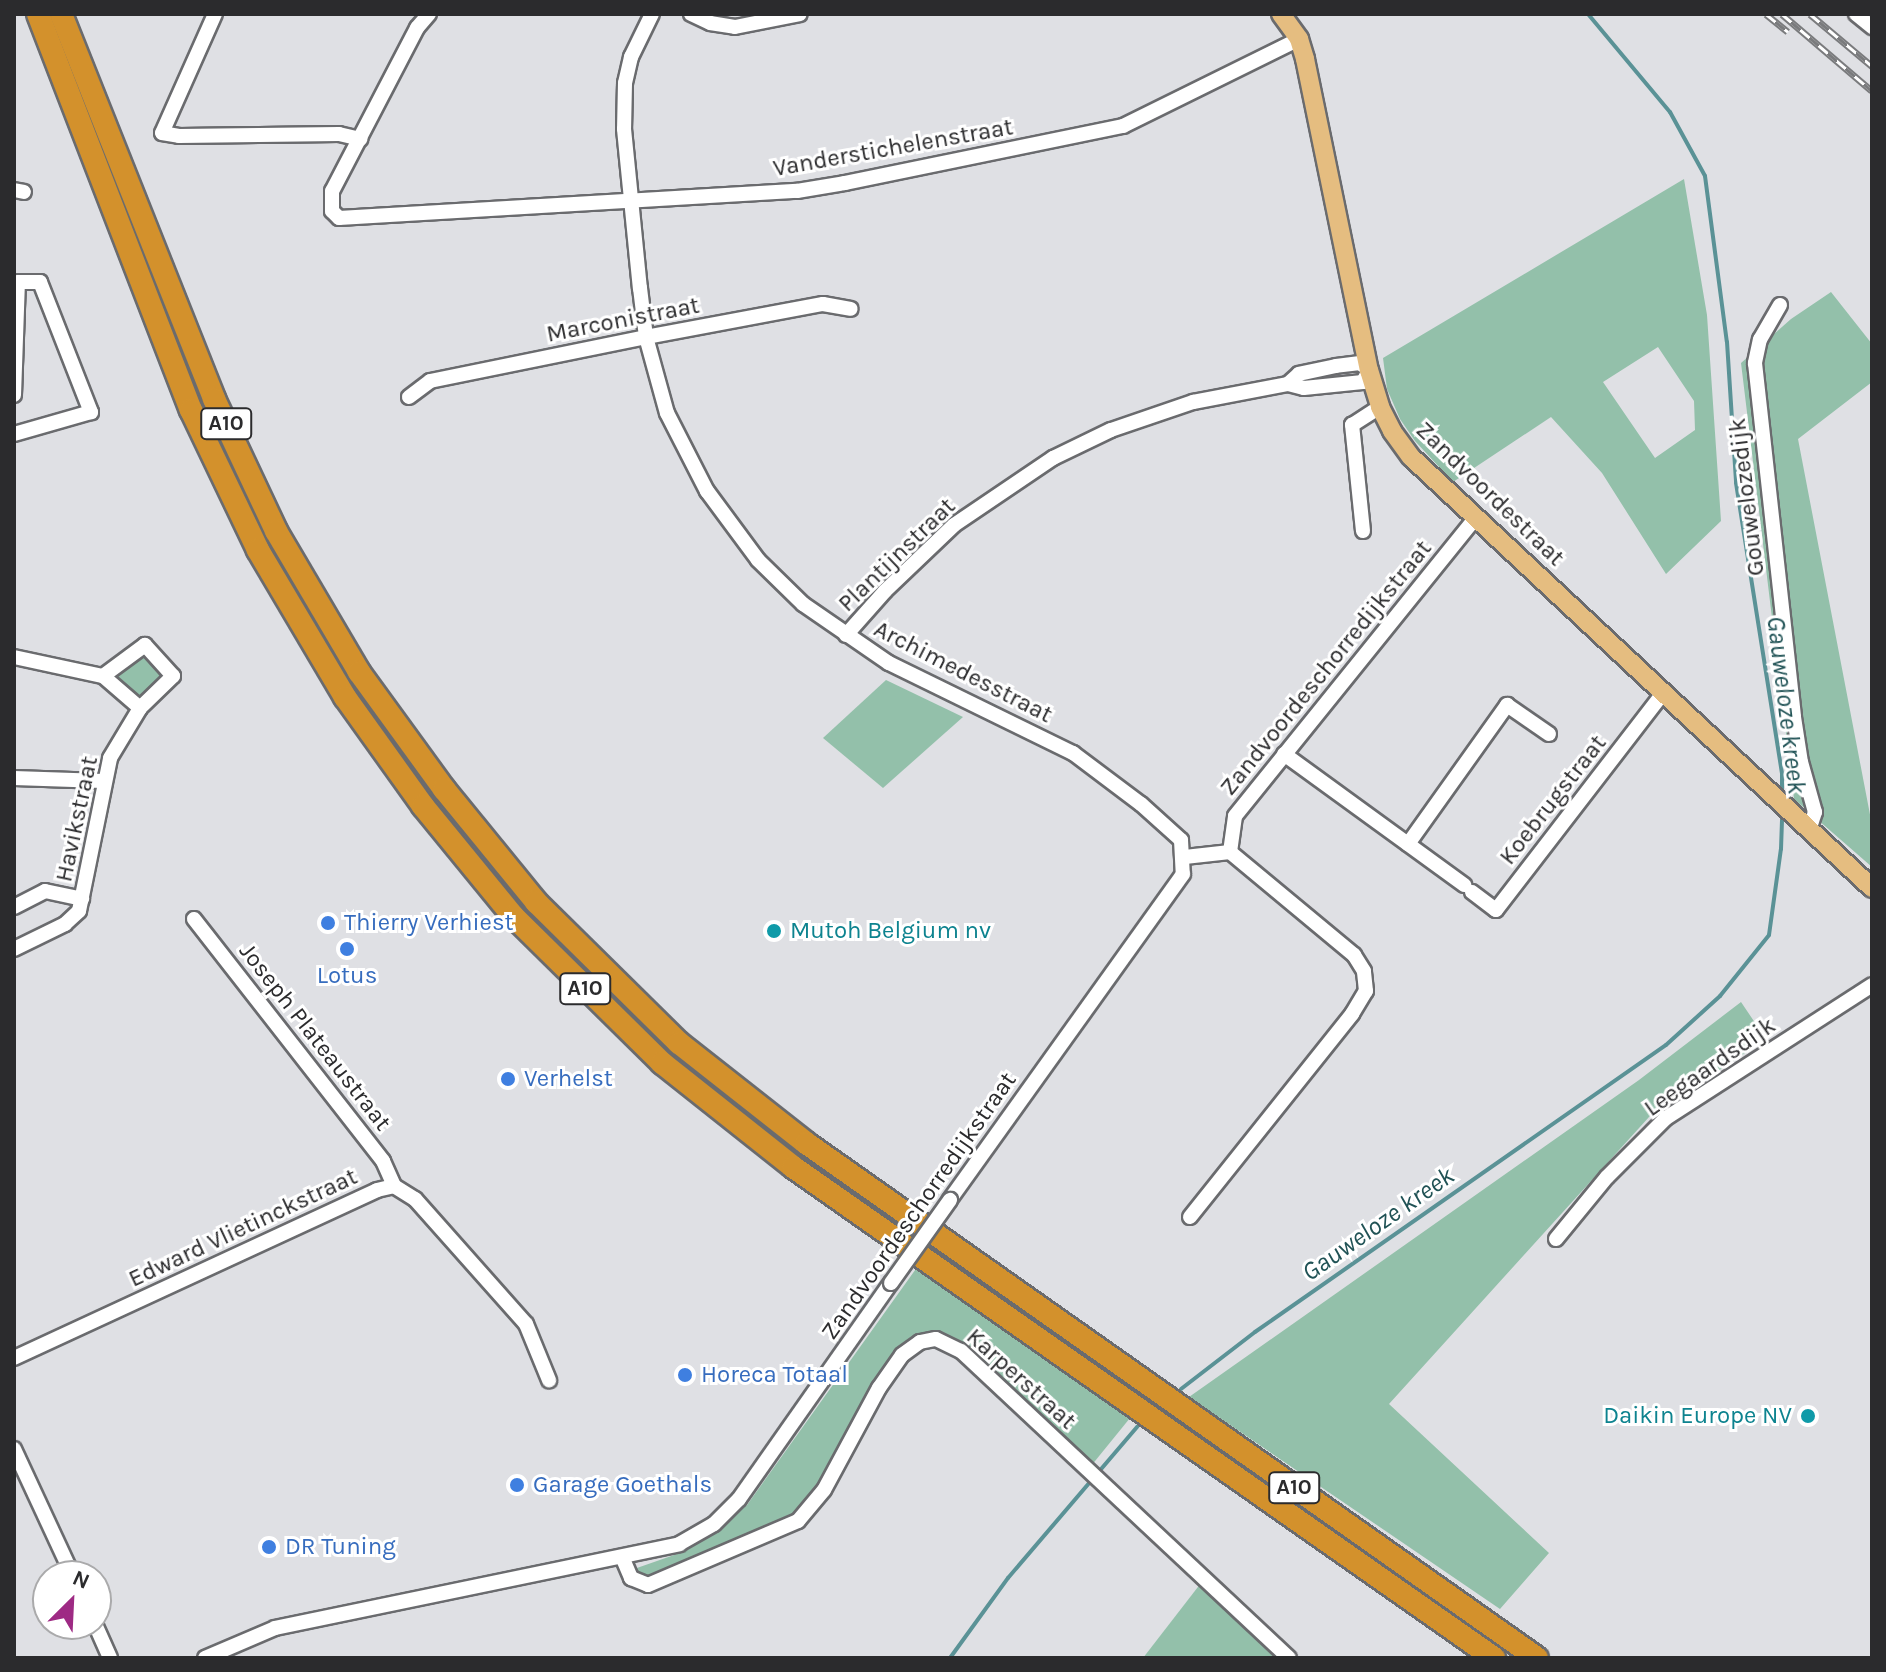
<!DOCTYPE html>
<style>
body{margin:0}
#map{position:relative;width:1886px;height:1672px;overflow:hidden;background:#dfe0e4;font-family:Karla,sans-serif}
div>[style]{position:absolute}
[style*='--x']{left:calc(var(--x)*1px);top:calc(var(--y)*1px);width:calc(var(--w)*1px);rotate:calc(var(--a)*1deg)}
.green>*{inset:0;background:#93c0aa;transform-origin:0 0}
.stream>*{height:4px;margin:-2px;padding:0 2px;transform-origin:2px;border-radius:2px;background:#5a9296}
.roads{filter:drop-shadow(2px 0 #6a6b6e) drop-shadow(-2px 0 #6a6b6e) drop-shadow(0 2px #6a6b6e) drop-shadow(0 -2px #6a6b6e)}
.minor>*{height:14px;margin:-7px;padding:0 7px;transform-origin:7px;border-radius:7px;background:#fff}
.major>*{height:18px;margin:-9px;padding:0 9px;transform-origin:9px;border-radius:9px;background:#e5bd80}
.highway>*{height:22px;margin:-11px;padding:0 11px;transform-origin:11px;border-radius:11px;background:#d3912c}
.rail>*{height:7px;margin-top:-3.5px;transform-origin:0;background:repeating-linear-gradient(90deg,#fff 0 12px,#7a7b7d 0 24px);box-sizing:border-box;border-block:2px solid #7a7b7d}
.bridges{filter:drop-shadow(2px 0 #6a6b6e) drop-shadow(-2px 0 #6a6b6e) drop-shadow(0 2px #6a6b6e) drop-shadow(0 -2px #6a6b6e)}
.minor-bridge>*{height:14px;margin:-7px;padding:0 7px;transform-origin:7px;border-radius:7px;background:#fff}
.dots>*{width:22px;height:22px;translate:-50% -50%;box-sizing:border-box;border:4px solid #fff;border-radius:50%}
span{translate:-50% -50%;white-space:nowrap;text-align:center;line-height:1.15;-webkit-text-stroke:6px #fff;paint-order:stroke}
.shield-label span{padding:2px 6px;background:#fff;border:2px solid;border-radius:6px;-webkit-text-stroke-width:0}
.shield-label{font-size:22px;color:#2b2b2d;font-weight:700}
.street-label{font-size:24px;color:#2b2b2d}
.shop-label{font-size:24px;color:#366cbe}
.left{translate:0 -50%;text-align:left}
.culture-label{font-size:24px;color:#0d838f}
.right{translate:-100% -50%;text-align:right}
.water-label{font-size:26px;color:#205255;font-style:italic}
.frame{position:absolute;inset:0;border:16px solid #2b2b2d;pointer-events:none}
.north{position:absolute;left:32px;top:1560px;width:80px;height:80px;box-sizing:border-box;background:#fff;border:2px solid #aaaaab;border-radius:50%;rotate:24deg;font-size:22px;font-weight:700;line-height:32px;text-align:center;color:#2b2b2d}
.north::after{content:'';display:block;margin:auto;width:28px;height:36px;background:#9e2a84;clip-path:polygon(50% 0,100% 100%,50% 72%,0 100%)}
</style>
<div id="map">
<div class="green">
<i style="clip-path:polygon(evenodd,1684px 179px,1707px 315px,1721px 521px,1666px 574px,1602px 473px,1551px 417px,1453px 482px,1415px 441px,1400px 419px,1387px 389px,1383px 358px,1684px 179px,1658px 347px,1694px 401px,1695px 430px,1655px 458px,1603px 382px,1658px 347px)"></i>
<i style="clip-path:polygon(1831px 292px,1872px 344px,1872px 382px,1798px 439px,1872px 825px,1872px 867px,1794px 799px,1741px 363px,1791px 319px)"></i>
<i style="left:142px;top:652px;width:30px;height:36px;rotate:46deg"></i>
<i style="clip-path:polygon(886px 680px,963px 717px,883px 788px,823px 738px)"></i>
<i style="clip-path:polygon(1741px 1002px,1766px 1039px,1649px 1117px,1389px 1404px,1549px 1553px,1500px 1609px,1189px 1397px,1639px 1080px)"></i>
<i style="clip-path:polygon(918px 1266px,1130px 1418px,1091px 1466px,962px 1345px,942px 1334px,921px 1336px,819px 1487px,794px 1517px,649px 1579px,636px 1576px,634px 1569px,677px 1554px,700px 1542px,747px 1505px)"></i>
<i style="clip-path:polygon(1201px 1583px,1281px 1658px,1143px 1658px)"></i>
</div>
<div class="stream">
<i style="--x:1588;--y:14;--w:128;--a:50.1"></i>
<i style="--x:1670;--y:112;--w:73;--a:61.3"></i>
<i style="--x:1705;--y:176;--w:167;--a:82.5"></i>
<i style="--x:1727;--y:342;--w:141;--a:86.3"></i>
<i style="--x:1736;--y:483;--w:296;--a:81"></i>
<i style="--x:1782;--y:775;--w:21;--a:90"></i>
<i style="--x:1181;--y:1389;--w:93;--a:-37.6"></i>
<i style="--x:1255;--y:1332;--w:501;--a:-34.93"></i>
<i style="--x:1666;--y:1045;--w:73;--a:-42.2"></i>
<i style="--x:1720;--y:996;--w:78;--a:-51.2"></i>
<i style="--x:1769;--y:935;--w:87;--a:-82.1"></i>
<i style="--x:1781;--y:849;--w:37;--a:-88"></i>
<i style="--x:950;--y:1658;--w:99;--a:-54.1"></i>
<i style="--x:1008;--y:1578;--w:199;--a:-49.5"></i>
</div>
<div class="roads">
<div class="minor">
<i style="--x:215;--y:14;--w:130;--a:114"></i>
<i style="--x:162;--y:133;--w:17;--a:10"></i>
<i style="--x:179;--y:136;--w:160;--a:-0.7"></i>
<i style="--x:339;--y:134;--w:22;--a:13"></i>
<i style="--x:429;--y:14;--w:18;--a:131"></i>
<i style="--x:417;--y:28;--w:184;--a:117.5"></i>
<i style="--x:332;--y:191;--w:20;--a:90"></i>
<i style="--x:332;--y:211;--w:10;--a:45"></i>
<i style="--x:339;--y:218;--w:459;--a:-3.4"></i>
<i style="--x:797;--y:191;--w:49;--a:-9.5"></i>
<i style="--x:845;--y:183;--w:284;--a:-11.6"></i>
<i style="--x:1123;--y:126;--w:196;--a:-26.3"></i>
<i style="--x:652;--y:14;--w:48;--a:116"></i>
<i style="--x:631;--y:57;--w:27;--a:103"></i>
<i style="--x:625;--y:83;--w:46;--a:91.2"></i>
<i style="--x:624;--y:129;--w:160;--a:84.3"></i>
<i style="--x:640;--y:288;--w:49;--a:83"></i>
<i style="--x:646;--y:337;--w:79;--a:74.6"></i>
<i style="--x:667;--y:413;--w:88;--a:62.9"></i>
<i style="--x:707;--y:491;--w:86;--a:53.5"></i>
<i style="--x:758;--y:560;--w:63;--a:44.4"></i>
<i style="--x:803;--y:604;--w:104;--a:34.5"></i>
<i style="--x:889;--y:663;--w:205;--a:26.1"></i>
<i style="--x:1073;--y:753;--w:85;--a:36.9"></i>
<i style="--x:1141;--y:804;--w:54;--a:42"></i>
<i style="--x:1181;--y:840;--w:34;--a:87"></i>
<i style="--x:1183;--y:874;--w:401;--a:125.6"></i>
<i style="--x:691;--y:14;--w:21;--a:25"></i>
<i style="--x:710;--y:23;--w:25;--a:9"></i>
<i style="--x:735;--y:27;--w:66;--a:-11.3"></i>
<i style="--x:1856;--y:14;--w:21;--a:39"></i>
<i style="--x:14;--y:190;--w:10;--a:11"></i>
<i style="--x:1780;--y:305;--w:39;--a:120"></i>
<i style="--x:1760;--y:339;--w:25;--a:102"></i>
<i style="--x:1755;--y:363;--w:356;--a:83.7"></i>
<i style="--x:1794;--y:717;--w:46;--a:81.2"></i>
<i style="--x:1801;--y:762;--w:52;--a:74.4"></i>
<i style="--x:1815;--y:812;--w:19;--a:108"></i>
<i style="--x:14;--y:395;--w:113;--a:-88"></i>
<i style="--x:18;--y:282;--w:22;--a:0"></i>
<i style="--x:40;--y:282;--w:140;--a:68.6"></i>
<i style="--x:91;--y:412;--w:80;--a:164.1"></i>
<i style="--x:409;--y:397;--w:26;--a:-37"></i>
<i style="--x:430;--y:381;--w:220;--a:-11.5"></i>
<i style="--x:646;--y:337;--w:180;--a:-10.6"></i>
<i style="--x:823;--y:304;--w:28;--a:10"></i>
<i style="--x:1363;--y:531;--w:107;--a:-95.9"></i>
<i style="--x:1352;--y:425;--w:33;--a:-33"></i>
<i style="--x:846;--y:635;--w:59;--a:-48.4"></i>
<i style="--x:885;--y:591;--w:95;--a:-43.7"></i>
<i style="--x:954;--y:525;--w:120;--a:-34.1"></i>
<i style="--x:1053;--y:458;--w:64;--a:-25.8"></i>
<i style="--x:1111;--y:430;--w:87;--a:-18.9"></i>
<i style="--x:1193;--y:402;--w:97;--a:-10.7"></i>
<i style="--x:1288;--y:384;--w:16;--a:14"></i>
<i style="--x:1304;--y:388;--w:59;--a:-5.8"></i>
<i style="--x:1363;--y:382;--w:13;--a:-63"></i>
<i style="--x:1369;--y:370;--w:11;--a:-142"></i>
<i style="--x:1360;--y:363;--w:24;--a:173"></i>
<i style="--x:1336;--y:366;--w:38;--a:168"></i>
<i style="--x:1299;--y:374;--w:15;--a:138"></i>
<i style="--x:14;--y:657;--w:91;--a:12.1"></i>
<i style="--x:1284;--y:754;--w:223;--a:36"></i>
<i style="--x:14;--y:778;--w:89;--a:1.9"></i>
<i style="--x:1408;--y:844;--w:171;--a:-54.5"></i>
<i style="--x:1507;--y:705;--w:51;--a:34.6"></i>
<i style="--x:1230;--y:852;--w:36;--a:-82"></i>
<i style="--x:1235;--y:816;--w:384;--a:-51.1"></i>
<i style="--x:1185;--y:857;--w:45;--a:-6.3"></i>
<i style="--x:1472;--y:892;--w:30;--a:37"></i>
<i style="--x:1496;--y:910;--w:274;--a:-52.4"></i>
<i style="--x:14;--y:907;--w:35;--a:-27"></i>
<i style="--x:45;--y:891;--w:38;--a:12"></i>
<i style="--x:194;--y:919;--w:307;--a:52"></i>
<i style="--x:383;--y:1161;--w:27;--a:66"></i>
<i style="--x:14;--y:949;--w:57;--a:-26.1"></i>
<i style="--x:65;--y:924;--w:19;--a:-43"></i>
<i style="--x:79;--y:911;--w:156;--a:-78.5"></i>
<i style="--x:110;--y:758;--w:58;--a:-59"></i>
<i style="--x:140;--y:708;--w:46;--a:-44.1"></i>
<i style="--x:173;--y:676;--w:42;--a:-132.1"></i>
<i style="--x:145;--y:645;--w:52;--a:143.6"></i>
<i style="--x:103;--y:676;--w:49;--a:40.9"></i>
<i style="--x:1190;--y:1217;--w:260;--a:-51.4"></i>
<i style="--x:1352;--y:1014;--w:27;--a:-59"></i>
<i style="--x:1366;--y:991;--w:20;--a:-96"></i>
<i style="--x:1364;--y:971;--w:19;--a:-122"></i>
<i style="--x:1354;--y:955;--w:161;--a:-140.3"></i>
<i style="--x:1556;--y:1239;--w:80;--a:-50.6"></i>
<i style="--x:1607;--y:1177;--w:83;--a:-45"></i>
<i style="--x:1666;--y:1118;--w:245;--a:-32.8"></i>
<i style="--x:14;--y:1358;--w:400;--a:-24.8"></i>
<i style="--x:377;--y:1190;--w:17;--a:-13"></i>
<i style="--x:394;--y:1186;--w:25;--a:32"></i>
<i style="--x:415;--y:1199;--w:167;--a:48.4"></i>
<i style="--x:526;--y:1324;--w:61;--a:67.7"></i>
<i style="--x:14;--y:1449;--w:140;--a:65.1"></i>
<i style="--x:623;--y:1559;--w:21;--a:67"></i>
<i style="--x:631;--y:1578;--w:18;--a:22"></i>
<i style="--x:648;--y:1585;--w:163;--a:-23.1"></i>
<i style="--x:798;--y:1521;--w:40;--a:-50"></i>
<i style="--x:824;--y:1490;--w:116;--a:-61.7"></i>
<i style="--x:879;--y:1388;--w:40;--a:-55.1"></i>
<i style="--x:902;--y:1355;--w:22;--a:-36"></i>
<i style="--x:920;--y:1342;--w:16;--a:-11"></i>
<i style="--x:936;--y:1339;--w:28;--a:26"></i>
<i style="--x:961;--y:1351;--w:449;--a:43.1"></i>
<i style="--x:95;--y:1624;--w:37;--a:66"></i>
<i style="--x:205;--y:1658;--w:76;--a:-23.2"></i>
<i style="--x:275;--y:1628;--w:413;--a:-11.7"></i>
<i style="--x:679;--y:1544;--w:40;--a:-29.7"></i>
<i style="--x:714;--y:1524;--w:35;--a:-45"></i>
<i style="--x:739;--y:1499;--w:264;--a:-54.9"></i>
</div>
<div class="major">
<i style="--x:1281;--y:14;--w:31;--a:54"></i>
<i style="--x:1299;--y:39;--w:21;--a:73"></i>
<i style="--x:1305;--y:59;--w:318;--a:78.4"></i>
<i style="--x:1369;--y:370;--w:39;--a:73"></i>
<i style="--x:1380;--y:407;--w:27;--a:63"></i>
<i style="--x:1392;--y:431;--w:32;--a:54"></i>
<i style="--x:1411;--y:457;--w:631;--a:43.07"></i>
</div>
<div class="highway">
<i style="--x:38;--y:14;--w:425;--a:68.9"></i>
<i style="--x:191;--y:410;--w:155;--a:64.4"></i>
<i style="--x:258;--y:550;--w:171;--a:59.4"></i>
<i style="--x:345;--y:697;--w:134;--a:54.4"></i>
<i style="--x:423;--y:806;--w:144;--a:50.7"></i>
<i style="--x:514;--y:917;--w:208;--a:44.6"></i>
<i style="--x:662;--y:1063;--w:167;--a:38.4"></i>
<i style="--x:793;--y:1167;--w:856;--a:35.01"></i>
<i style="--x:61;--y:14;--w:414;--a:68.3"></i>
<i style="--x:214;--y:399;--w:146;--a:64.8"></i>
<i style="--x:276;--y:531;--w:164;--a:59.5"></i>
<i style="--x:359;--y:672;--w:145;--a:54"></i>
<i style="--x:444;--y:789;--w:146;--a:50.8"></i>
<i style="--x:536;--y:902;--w:201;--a:44.6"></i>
<i style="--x:679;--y:1043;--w:162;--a:38.2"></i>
<i style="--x:806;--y:1143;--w:894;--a:35.17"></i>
</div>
</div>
<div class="rail">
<i style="--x:1766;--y:14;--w:28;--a:39"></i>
<i style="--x:1782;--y:14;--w:118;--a:40.5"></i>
<i style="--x:1810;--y:14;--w:81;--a:40"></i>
</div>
<div class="bridges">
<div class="minor-bridge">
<i style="--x:891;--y:1283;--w:102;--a:-54.6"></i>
</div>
</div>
<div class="dots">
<i style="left:328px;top:923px;background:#3f7fe0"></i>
<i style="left:774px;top:931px;background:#0f9aa8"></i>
<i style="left:347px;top:949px;background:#3f7fe0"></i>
<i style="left:508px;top:1079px;background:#3f7fe0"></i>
<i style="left:685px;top:1375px;background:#3f7fe0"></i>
<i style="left:1808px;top:1416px;background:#0f9aa8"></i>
<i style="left:517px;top:1485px;background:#3f7fe0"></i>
<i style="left:269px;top:1547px;background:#3f7fe0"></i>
</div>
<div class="shield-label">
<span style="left:226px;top:424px">A10</span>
<span style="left:585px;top:989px">A10</span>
<span style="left:1294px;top:1488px">A10</span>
</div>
<div class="street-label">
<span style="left:893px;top:148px;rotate:-10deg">Vanderstichelenstraat</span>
<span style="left:623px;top:320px;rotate:-11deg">Marconistraat</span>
<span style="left:1490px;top:494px;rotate:44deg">Zandvoordestraat</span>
<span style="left:1747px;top:497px;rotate:-97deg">Gouwelozedijk</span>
<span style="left:897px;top:555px;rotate:-44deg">Plantijnstraat</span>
<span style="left:1326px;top:668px;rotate:-51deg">Zandvoordeschorredijkstraat</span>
<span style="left:963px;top:672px;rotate:27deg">Archimedesstraat</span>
<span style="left:1553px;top:800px;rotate:-52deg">Koebrugstraat</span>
<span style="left:77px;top:819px;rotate:-78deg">Havikstraat</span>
<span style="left:315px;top:1037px;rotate:52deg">Joseph Plateaustraat</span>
<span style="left:1710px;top:1067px;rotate:-35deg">Leegaardsdijk</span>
<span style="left:919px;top:1206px;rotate:-55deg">Zandvoordeschorredijkstraat</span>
<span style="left:243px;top:1228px;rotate:-25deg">Edward Vlietinckstraat</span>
<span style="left:1021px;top:1379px;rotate:42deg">Karperstraat</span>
</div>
<div class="shop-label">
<span class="left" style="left:344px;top:923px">Thierry Verhiest</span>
<span style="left:347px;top:976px">Lotus</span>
<span class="left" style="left:524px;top:1079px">Verhelst</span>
<span class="left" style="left:701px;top:1375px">Horeca Totaal</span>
<span class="left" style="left:533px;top:1485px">Garage Goethals</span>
<span class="left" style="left:285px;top:1547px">DR Tuning</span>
</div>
<div class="culture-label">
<span class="left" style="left:790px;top:931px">Mutoh Belgium nv</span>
<span class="right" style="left:1792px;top:1416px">Daikin Europe NV</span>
</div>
<div class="water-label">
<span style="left:1786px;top:705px;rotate:83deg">Gauweloze kreek</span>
<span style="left:1378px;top:1224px;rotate:-35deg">Gauweloze kreek</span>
</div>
<div class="frame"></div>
<div class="north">N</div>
</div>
